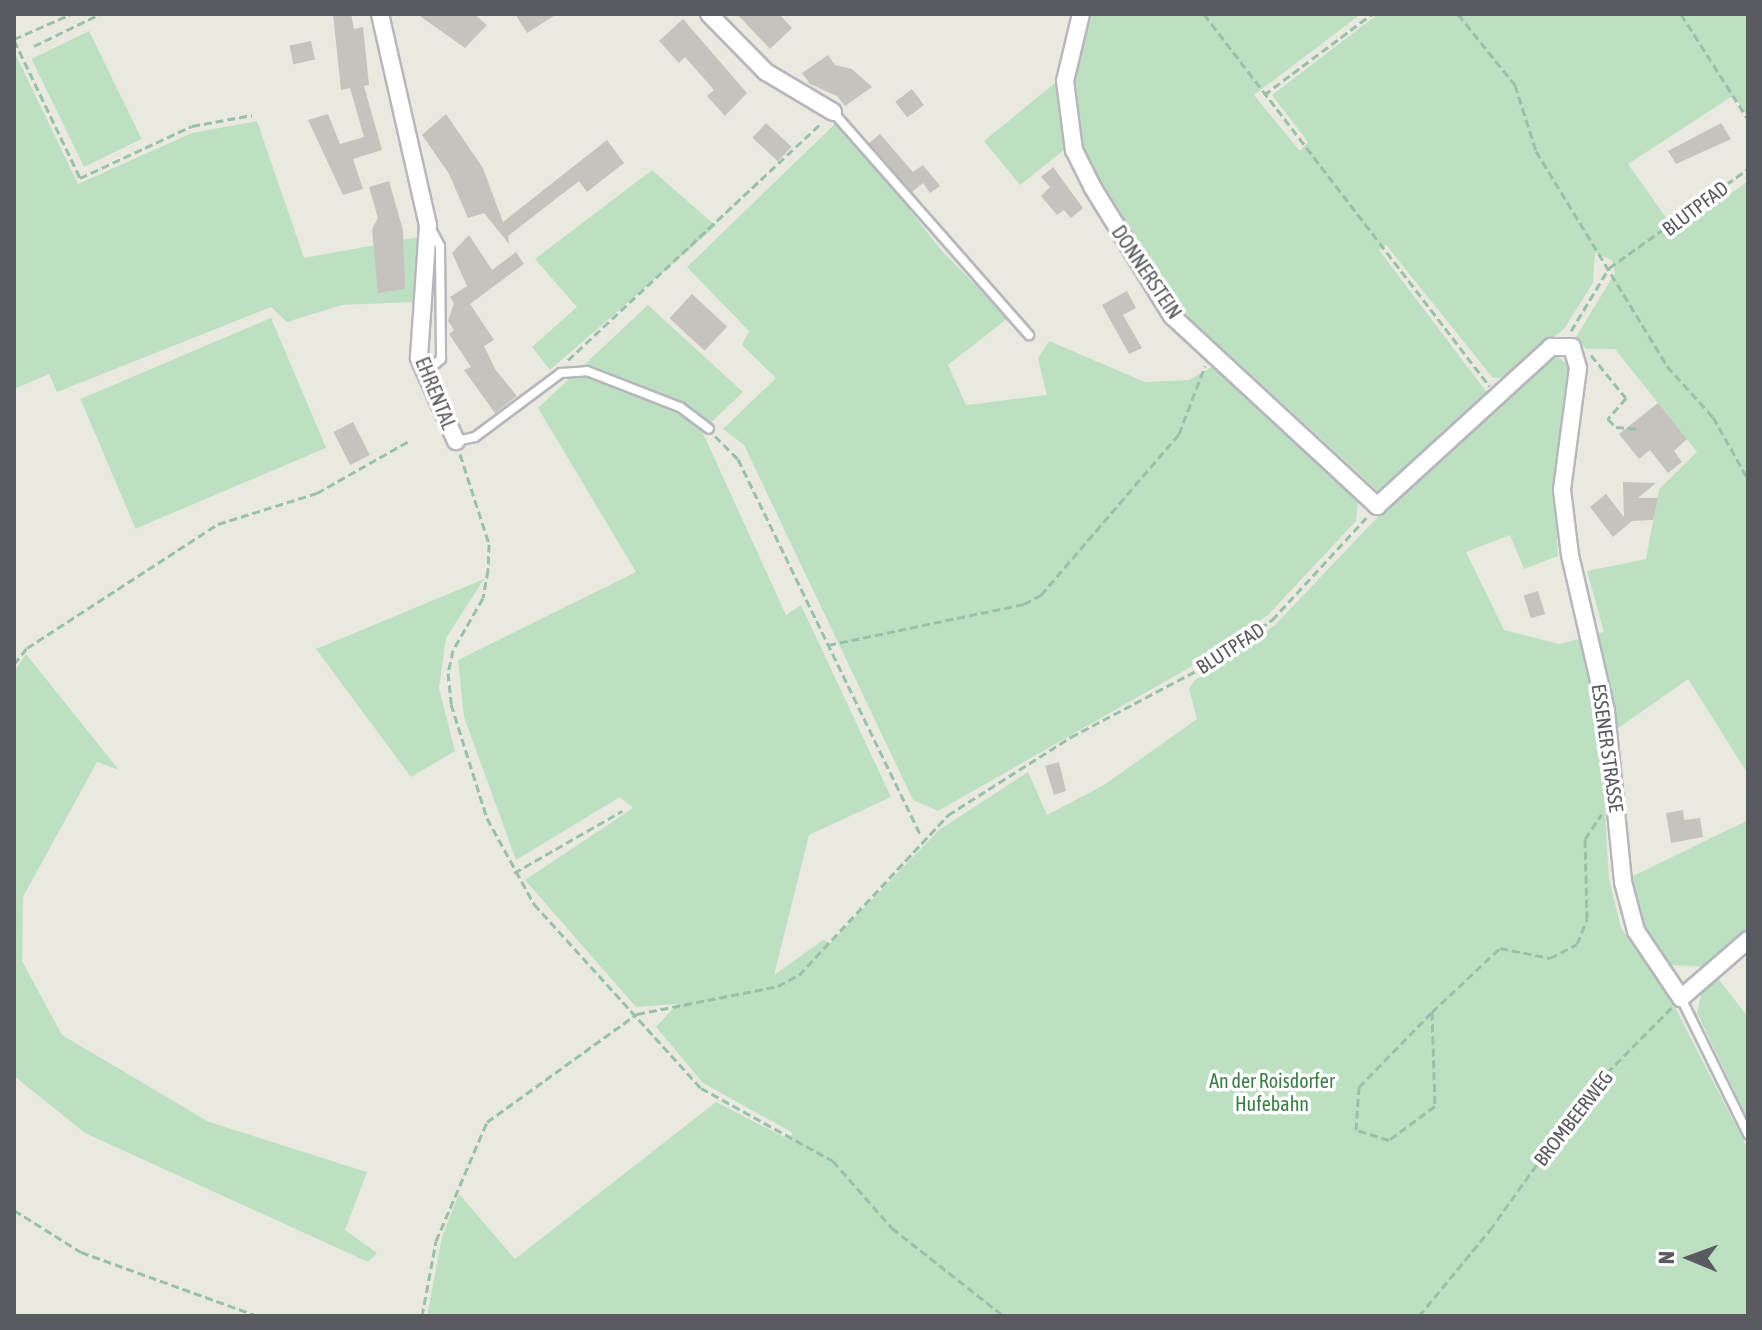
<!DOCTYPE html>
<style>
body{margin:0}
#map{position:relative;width:1762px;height:1330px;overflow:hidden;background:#eae9e0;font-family:"Asap Condensed",sans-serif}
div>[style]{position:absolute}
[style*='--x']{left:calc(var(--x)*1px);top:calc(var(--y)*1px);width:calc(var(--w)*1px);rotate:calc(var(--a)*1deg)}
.green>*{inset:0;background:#bee0c2;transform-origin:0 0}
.building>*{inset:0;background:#c6c3be;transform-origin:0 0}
.path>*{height:3px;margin-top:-1.5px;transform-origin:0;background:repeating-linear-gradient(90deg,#99c0a8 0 8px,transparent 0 12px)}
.roads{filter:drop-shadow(2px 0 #b6b7bc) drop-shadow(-2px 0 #b6b7bc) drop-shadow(0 2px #b6b7bc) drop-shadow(0 -2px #b6b7bc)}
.lane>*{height:8px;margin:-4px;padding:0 4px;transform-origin:4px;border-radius:4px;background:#fff}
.street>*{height:16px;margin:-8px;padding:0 8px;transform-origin:8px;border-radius:8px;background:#fff}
span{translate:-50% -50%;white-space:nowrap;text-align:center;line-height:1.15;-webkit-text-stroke:7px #fff;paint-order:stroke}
.street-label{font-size:20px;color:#595b60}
.park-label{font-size:20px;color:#3b7d45}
.frame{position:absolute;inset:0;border:16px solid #595b60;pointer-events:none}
.north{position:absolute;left:1650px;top:1218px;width:80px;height:80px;-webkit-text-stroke:6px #fff;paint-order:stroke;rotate:271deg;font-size:22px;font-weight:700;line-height:32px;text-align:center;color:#595b60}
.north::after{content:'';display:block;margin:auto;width:28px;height:36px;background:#595b60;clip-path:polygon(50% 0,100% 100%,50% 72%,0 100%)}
</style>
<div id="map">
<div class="green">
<i style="clip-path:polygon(evenodd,1092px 14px,1361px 14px,1254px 95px,1300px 151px,1308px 142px,1272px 95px,1378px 14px,1748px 14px,1748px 117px,1734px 95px,1628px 164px,1677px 233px,1748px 181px,1748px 774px,1688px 679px,1617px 729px,1605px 762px,1604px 796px,1609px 879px,1621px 928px,1666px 990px,1748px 1149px,1748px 1316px,427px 1316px,442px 1237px,459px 1194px,515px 1259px,716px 1102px,788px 1139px,793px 1133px,703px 1083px,656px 1027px,677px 1004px,636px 1007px,525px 880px,633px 808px,620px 797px,516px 860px,464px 717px,458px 660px,636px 572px,538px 408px,648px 305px,743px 392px,702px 431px,786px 615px,801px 605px,891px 797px,809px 835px,774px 975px,823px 940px,830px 943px,939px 830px,1028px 772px,1047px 815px,1104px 785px,1197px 719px,1189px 689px,1194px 681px,1275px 625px,1391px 503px,1182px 311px,1099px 186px,1083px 145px,1064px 150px,1020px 185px,984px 141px,1078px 64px,1092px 14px,1386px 245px,1493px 378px,1503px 378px,1564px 329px,1593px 283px,1595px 253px,1612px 260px,1615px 273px,1576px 337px,1586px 349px,1615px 349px,1697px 452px,1659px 489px,1646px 559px,1587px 571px,1604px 632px,1559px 644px,1504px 630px,1466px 552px,1510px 535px,1524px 569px,1558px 556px,1554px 488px,1568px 365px,1555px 354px,1495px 403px,1379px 250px,1386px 245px)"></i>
<i style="left:89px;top:31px;width:120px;height:64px;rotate:64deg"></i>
<i style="clip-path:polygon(14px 51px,78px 184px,192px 133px,257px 121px,304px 258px,419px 237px,415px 302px,342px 305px,287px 322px,271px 307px,57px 392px,49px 374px,14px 389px)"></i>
<i style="clip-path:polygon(839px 120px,942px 251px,1008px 318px,948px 365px,966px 405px,1047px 395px,1038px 358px,1049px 341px,1145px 382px,1189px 380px,1215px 365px,1358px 501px,1356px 521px,1268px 615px,1194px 665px,938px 811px,913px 800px,744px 445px,723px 429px,776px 378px,742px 345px,749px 331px,687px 267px)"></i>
<i style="clip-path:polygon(652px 170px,716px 226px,550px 370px,532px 347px,577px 307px,535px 259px)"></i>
<i style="left:271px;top:318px;width:141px;height:207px;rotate:67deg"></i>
<i style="clip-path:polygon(484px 579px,446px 638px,439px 688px,455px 751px,411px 777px,316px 649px)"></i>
<i style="clip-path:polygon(26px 654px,119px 770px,97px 762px,23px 897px,22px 961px,62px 1035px,209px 1122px,367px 1172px,345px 1230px,377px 1253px,368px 1262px,85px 1133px,14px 1076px,14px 672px)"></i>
<i style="clip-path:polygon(1748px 820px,1748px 947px,1717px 977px,1748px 1017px,1748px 1119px,1697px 1013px,1707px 967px,1669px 965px,1640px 929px,1629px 878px)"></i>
</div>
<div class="building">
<i style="clip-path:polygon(333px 14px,351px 14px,354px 29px,363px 27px,369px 85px,364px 86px,382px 150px,353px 159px,363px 189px,343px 195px,308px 120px,328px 114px,340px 144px,364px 137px,350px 88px,341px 90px)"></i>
<i style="clip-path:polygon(417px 14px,474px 14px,487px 25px,465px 48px)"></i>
<i style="clip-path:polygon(515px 14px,557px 14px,527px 33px)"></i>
<i style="clip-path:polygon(737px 14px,779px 14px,792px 28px,770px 49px)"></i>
<i style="clip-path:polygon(683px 19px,747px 93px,725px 116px,707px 96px,714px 90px,685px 57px,679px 63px,659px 41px)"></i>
<i style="left:311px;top:41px;width:19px;height:22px;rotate:78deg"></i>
<i style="clip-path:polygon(828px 55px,835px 65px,852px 69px,872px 87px,845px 106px,837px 96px,810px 84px,802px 73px)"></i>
<i style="left:912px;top:89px;width:20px;height:21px;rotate:53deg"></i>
<i style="clip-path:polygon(446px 114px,483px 168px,503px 222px,607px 140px,624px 163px,587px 192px,579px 181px,508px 236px,509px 244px,484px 213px,468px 218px,449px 174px,422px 135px)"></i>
<i style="left:766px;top:123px;width:35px;height:20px;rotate:43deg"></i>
<i style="clip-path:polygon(1721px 123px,1731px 139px,1676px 164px,1668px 151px)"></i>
<i style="clip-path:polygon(880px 134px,913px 172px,923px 165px,940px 186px,930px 193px,923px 183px,912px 192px,869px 143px)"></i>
<i style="clip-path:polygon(1053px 167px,1083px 208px,1071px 218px,1064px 210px,1057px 215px,1041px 196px,1050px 187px,1041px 177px)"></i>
<i style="clip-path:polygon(389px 181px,403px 230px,405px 289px,378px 293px,372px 229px,378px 218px,369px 187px)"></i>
<i style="clip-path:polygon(469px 235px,492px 270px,516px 252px,524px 264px,470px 304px,494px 340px,484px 346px,495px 369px,517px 396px,495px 413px,464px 370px,471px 367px,449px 334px,454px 330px,448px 321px,454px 303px,450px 297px,467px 286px,452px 253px)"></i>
<i style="clip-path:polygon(1127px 291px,1136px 308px,1123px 315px,1142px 348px,1129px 354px,1102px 305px)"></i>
<i style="left:692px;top:294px;width:48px;height:33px;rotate:43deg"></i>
<i style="clip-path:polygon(1658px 403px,1687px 439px,1674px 451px,1682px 462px,1668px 473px,1650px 450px,1639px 459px,1619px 434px)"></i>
<i style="left:353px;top:422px;width:37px;height:22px;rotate:63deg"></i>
<i style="clip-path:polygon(1623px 482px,1656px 483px,1638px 498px,1658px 498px,1653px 520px,1632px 521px,1613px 537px,1590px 507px,1606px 494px,1624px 517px)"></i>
<i style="left:1538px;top:591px;width:24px;height:15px;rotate:73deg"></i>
<i style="clip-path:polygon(1059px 762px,1066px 791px,1054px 795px,1045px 766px)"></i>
<i style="clip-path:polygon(1683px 810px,1684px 820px,1700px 818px,1703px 837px,1671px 843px,1666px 813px)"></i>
</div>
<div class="path">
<i style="--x:1204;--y:14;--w:469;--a:52.5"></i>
<i style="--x:1458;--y:14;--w:91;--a:51.2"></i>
<i style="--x:1515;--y:85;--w:69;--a:72.3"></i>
<i style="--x:1536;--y:151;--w:252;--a:58.6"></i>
<i style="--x:1667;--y:366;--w:69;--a:48"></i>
<i style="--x:1713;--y:417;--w:71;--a:60.6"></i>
<i style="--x:1681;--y:14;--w:125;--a:57.5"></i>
<i style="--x:14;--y:39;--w:62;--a:-23.7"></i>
<i style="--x:14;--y:40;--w:153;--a:64.4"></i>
<i style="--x:80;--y:178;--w:123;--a:-24.9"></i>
<i style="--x:192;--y:126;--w:61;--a:-10.4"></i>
<i style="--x:34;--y:46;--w:73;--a:-25.9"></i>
<i style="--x:1264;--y:95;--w:135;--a:-36.9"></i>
<i style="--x:1571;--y:331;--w:74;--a:-58.9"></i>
<i style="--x:1609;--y:268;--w:171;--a:-35.5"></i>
<i style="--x:1591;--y:355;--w:55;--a:50.9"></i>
<i style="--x:1626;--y:398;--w:28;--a:131"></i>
<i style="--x:1608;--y:419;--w:11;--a:45"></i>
<i style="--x:1616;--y:427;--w:21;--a:5"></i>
<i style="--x:568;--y:360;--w:348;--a:-43.1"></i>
<i style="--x:715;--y:436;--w:33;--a:45"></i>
<i style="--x:738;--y:459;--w:419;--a:64.1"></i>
<i style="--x:460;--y:454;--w:95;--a:72.1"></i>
<i style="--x:489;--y:544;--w:26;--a:92"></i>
<i style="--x:488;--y:570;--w:28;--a:100"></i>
<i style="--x:483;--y:598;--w:60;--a:120"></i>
<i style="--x:453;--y:650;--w:24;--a:102"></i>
<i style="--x:448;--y:673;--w:31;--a:84"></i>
<i style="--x:451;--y:704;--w:120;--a:72.5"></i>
<i style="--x:487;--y:818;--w:98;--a:61.3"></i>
<i style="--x:534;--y:904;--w:248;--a:47.8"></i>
<i style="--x:701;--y:1088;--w:151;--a:28.9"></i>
<i style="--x:833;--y:1161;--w:89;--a:48.6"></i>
<i style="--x:892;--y:1228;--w:142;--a:38.2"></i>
<i style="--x:828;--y:645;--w:200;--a:-11.8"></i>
<i style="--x:1024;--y:604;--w:19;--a:-28"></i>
<i style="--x:1041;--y:595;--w:212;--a:-49.4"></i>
<i style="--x:1179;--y:434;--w:73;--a:-69.1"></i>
<i style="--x:14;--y:664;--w:21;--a:-51"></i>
<i style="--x:27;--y:648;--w:228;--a:-33"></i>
<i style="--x:218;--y:524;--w:104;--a:-17.4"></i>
<i style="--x:317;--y:493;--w:106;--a:-29.5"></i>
<i style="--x:514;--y:873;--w:125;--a:-29.9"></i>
<i style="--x:1432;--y:1012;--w:94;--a:88.2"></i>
<i style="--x:1435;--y:1106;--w:57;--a:143.5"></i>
<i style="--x:1389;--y:1140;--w:34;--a:-163"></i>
<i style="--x:1356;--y:1130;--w:43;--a:-86"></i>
<i style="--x:1359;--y:1087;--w:105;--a:-45.8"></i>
<i style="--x:1432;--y:1012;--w:93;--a:-43.3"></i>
<i style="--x:1500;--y:948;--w:51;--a:11.3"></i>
<i style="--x:1550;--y:958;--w:30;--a:-27"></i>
<i style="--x:1577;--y:944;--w:27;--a:-68"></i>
<i style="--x:1587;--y:919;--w:80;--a:-91.4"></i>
<i style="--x:1585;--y:839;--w:30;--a:-56"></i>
<i style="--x:14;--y:1210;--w:79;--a:32.1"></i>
<i style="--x:81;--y:1252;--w:188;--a:19.9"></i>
<i style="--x:422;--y:1316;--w:76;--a:-79.4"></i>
<i style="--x:436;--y:1241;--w:129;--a:-66.8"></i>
<i style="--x:487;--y:1122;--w:185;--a:-35.8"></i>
<i style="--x:637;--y:1014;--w:144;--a:-11.2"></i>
<i style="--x:778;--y:986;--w:24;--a:-28"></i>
<i style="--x:799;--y:975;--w:219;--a:-47"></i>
<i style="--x:948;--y:815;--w:146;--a:-32.4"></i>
<i style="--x:1071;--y:737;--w:158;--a:-27.9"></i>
<i style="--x:1211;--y:663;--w:75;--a:-35.2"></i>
<i style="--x:1272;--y:620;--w:139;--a:-47.3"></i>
<i style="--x:1419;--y:1316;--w:112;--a:-50.5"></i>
<i style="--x:1490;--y:1230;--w:172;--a:-54.5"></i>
<i style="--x:1590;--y:1090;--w:117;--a:-45.3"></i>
</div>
<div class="roads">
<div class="lane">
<i style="--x:833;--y:112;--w:297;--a:48.7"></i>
<i style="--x:426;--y:372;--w:20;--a:-41"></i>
<i style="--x:441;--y:359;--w:113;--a:-90.5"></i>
<i style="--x:440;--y:246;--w:17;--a:-118"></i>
<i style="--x:456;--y:441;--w:19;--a:-12"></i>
<i style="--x:475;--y:437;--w:107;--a:-36.7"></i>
<i style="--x:561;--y:373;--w:26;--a:-4"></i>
<i style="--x:587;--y:371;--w:100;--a:21.2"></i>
<i style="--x:680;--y:407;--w:36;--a:37"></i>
<i style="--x:1681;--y:998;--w:152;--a:63.8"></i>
</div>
<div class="street">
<i style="--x:380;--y:14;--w:216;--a:77.2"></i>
<i style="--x:428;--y:225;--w:133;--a:93.9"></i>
<i style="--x:419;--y:358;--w:91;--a:66"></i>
<i style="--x:709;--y:14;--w:81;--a:45.5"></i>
<i style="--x:766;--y:72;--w:78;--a:30.8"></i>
<i style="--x:1081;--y:14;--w:69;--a:103.4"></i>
<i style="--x:1065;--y:81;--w:70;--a:82.6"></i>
<i style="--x:1074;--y:150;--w:42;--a:63.4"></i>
<i style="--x:1093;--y:188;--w:150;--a:58.3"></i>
<i style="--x:1172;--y:316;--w:280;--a:42.8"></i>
<i style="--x:1377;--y:506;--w:236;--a:-42.4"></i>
<i style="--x:1551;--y:347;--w:21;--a:0"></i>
<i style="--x:1572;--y:347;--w:22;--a:74"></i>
<i style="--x:1578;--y:368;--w:123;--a:97.5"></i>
<i style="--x:1562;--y:490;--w:65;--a:83"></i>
<i style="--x:1570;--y:555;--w:160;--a:77"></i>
<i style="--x:1606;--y:711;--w:172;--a:84.3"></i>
<i style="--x:1623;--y:882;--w:51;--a:75.1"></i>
<i style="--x:1636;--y:931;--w:81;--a:56.1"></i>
<i style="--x:1681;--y:998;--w:89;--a:-40.9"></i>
</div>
</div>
<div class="street-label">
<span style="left:1695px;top:208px;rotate:-37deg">BLUTPFAD</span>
<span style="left:1147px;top:272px;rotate:56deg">DONNERSTEIN</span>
<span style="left:436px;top:393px;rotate:68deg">EHRENTAL</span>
<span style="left:1230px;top:648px;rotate:-33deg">BLUTPFAD</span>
<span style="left:1608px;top:748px;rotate:82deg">ESSENER STRASSE</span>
<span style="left:1573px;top:1118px;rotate:-52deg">BROMBEERWEG</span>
</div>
<div class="park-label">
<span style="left:1272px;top:1092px">An der Roisdorfer<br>Hufebahn</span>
</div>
<div class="frame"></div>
<div class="north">N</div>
</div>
